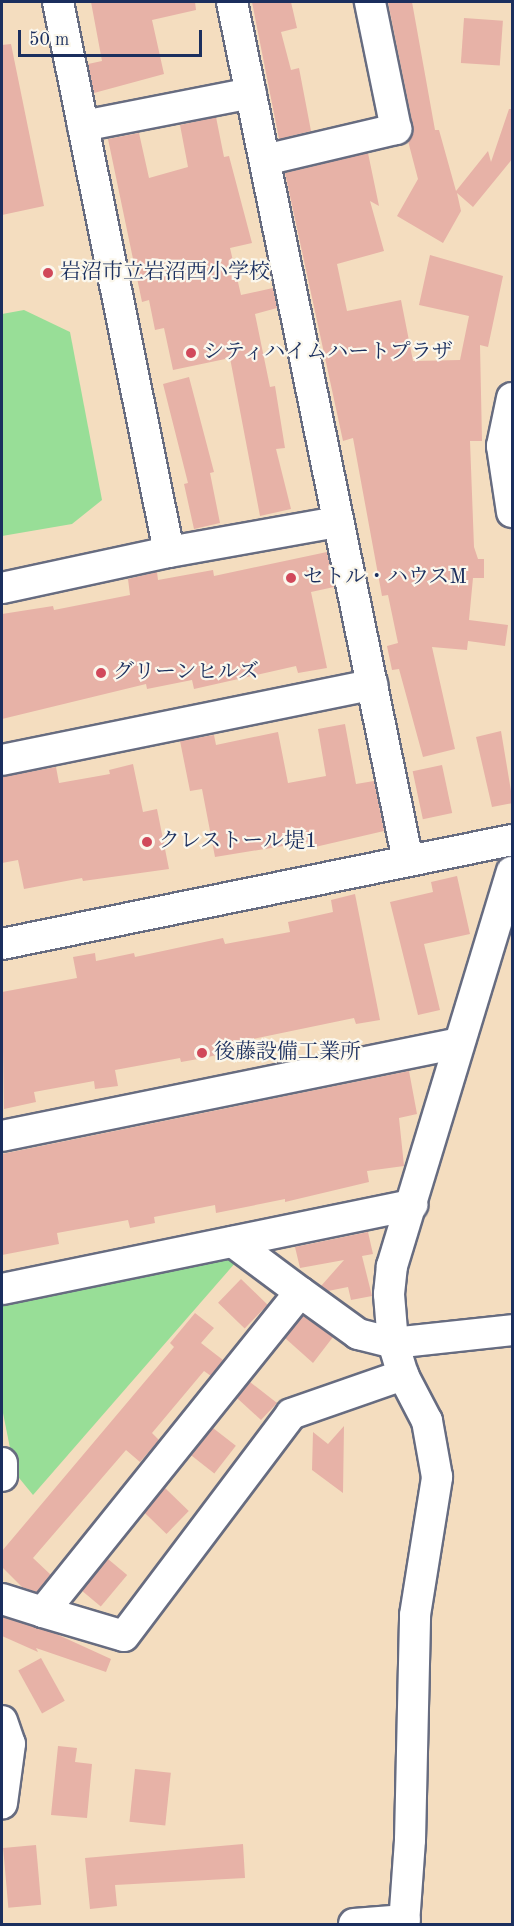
<!DOCTYPE html>
<meta charset="utf-8">
<style>
body{margin:0}
#map{position:relative;width:514px;height:1926px;overflow:hidden;background:#f4ddbf;font-family:"Old Standard TT","Noto Serif JP",serif}
div>[style]{position:absolute}
[style*='--x']{left:calc(var(--x)*1px);top:calc(var(--y)*1px);width:calc(var(--w)*1px);rotate:calc(var(--a)*1deg)}
.green>*{inset:0;background:#98de97}
.building>*{inset:0;background:#e7b2a7;transform-origin:0 0}
.roads{filter:drop-shadow(2px 0 #676c80) drop-shadow(-2px 0 #676c80) drop-shadow(0 2px #676c80) drop-shadow(0 -2px #676c80)}
.minor>*{height:30px;margin:-15px;padding:0 15px;transform-origin:15px;border-radius:15px;background:#fff}
.dots>*{width:16px;height:16px;translate:-50% -50%;box-sizing:border-box;border:3px solid #fbf7ec;border-radius:50%}
span{translate:-50% -50%;white-space:nowrap;text-align:center;line-height:1.15;-webkit-text-stroke:4.5px #fbf7ec;paint-order:stroke}
.poi-label{font-size:21px;color:#1b2f5e}
.left{translate:0 -50%;text-align:left}
.frame{position:absolute;inset:0;border:3px solid #1b2f5e;pointer-events:none}
.scale{position:absolute;left:18px;top:30px;width:184px;height:27px;box-sizing:border-box;border:3px solid #1b2f5e;border-top:0;padding-left:8px;font-size:18px;line-height:21px;white-space:nowrap;color:#1b2f5e;-webkit-text-stroke:4px #fbf7ec;paint-order:stroke}
</style>
<div id="map">
<div class="green">
<i style="clip-path:polygon(24px 310px,70px 332px,102px 500px,72px 524px,2px 536px,2px 314px)"></i>
<i style="clip-path:polygon(223px 1249px,236px 1262px,33px 1495px,15px 1473px,2px 1408px,2px 1295px)"></i>
</div>
<div class="building">
<i style="clip-path:polygon(91px 2px,195px 2px,196px 10px,152px 20px,164px 74px,94px 93px,88px 64px,102px 61px)"></i>
<i style="clip-path:polygon(252px 2px,291px 2px,297px 28px,281px 32px,291px 70px,299px 68px,311px 131px,279px 139px)"></i>
<i style="clip-path:polygon(388px 2px,412px 2px,435px 130px,439px 130px,456px 191px,488px 151px,491px 162px,509px 109px,513px 109px,513px 158px,473px 207px,457px 193px,461px 211px,443px 243px,397px 216px,418px 179px,408px 141px,413px 126px)"></i>
<i style="left:464px;top:18px;width:39px;height:45px;rotate:4deg"></i>
<i style="clip-path:polygon(11px 44px,44px 206px,2px 215px,2px 45px)"></i>
<i style="clip-path:polygon(216px 117px,224px 157px,229px 156px,252px 243px,230px 248px,241px 295px,273px 288px,277px 308px,255px 314px,270px 387px,275px 386px,285px 448px,276px 449px,291px 509px,260px 516px,230px 358px,173px 370px,164px 328px,155px 330px,149px 300px,142px 302px,108px 139px,139px 133px,149px 178px,188px 167px,180px 125px)"></i>
<i style="clip-path:polygon(368px 153px,379px 206px,370px 201px,384px 251px,337px 264px,347px 311px,401px 300px,413px 361px,460px 360px,469px 316px,419px 305px,430px 255px,503px 276px,488px 347px,480px 345px,482px 441px,470px 441px,474px 547px,478px 559px,484px 559px,484px 578px,473px 578px,469px 620px,508px 625px,505px 646px,468px 641px,467px 650px,432px 647px,455px 749px,423px 757px,399px 669px,392px 670px,387px 646px,398px 643px,388px 595px,382px 596px,353px 438px,343px 441px,285px 173px)"></i>
<i style="clip-path:polygon(189px 377px,214px 472px,210px 473px,220px 523px,194px 529px,184px 484px,188px 483px,163px 384px)"></i>
<i style="clip-path:polygon(327px 552px,334px 587px,311px 592px,327px 668px,298px 673px,296px 666px,194px 689px,192px 680px,147px 689px,146px 684px,2px 719px,2px 614px,53px 606px,54px 610px,130px 595px,128px 579px,157px 572px,158px 580px,213px 570px,214px 576px)"></i>
<i style="clip-path:polygon(345px 724px,356px 784px,374px 781px,384px 831px,315px 847px,314px 841px,215px 857px,202px 789px,190px 791px,180px 741px,214px 735px,216px 745px,278px 732px,288px 783px,326px 776px,318px 729px)"></i>
<i style="clip-path:polygon(501px 731px,513px 803px,492px 807px,476px 737px)"></i>
<i style="clip-path:polygon(133px 764px,143px 812px,157px 809px,169px 869px,83px 881px,82px 878px,24px 889px,18px 860px,2px 863px,2px 777px,56px 767px,59px 783px,110px 774px,109px 770px)"></i>
<i style="left:442px;top:765px;width:49px;height:30px;rotate:78deg"></i>
<i style="clip-path:polygon(457px 876px,470px 934px,424px 944px,440px 1010px,418px 1015px,390px 902px,433px 892px,431px 882px)"></i>
<i style="clip-path:polygon(355px 894px,380px 1020px,356px 1024px,354px 1018px,248px 1040px,249px 1047px,204px 1058px,181px 1062px,180px 1058px,115px 1070px,118px 1086px,95px 1089px,94px 1081px,34px 1092px,36px 1102px,4px 1109px,2px 992px,77px 978px,73px 957px,95px 953px,96px 961px,134px 953px,135px 957px,223px 938px,225px 944px,290px 932px,288px 922px,333px 912px,331px 900px)"></i>
<i style="clip-path:polygon(409px 1071px,417px 1114px,399px 1118px,404px 1166px,367px 1171px,369px 1182px,285px 1202px,285px 1199px,216px 1213px,215px 1205px,154px 1217px,155px 1223px,130px 1228px,128px 1220px,57px 1233px,59px 1244px,2px 1255px,2px 1154px)"></i>
<i style="clip-path:polygon(368px 1232px,373px 1254px,362px 1256px,372px 1296px,351px 1300px,348px 1287px,328px 1291px,321px 1286px,344px 1260px,300px 1268px,295px 1247px)"></i>
<i style="left:241px;top:1279px;width:37px;height:33px;rotate:44deg"></i>
<i style="clip-path:polygon(195px 1313px,214px 1328px,201px 1343px,223px 1360px,211px 1376px,204px 1371px,152px 1433px,159px 1440px,140px 1462px,126px 1450px,33px 1558px,51px 1575px,37px 1592px,22px 1587px,2px 1567px,2px 1551px,174px 1347px,170px 1343px)"></i>
<i style="clip-path:polygon(303px 1316px,333px 1337px,313px 1363px,285px 1338px)"></i>
<i style="clip-path:polygon(250px 1382px,277px 1403px,261px 1420px,237px 1398px)"></i>
<i style="clip-path:polygon(344px 1426px,343px 1493px,312px 1470px,313px 1432px,328px 1444px)"></i>
<i style="left:213px;top:1428px;width:29px;height:35px;rotate:38deg"></i>
<i style="left:165px;top:1488px;width:33px;height:32px;rotate:44deg"></i>
<i style="left:108px;top:1559px;width:25px;height:41px;rotate:40deg"></i>
<i style="clip-path:polygon(2px 1617px,54px 1633px,111px 1659px,106px 1672px,36px 1648px,38px 1652px,2px 1636px)"></i>
<i style="left:41px;top:1658px;width:49px;height:26px;rotate:61deg"></i>
<i style="clip-path:polygon(58px 1746px,77px 1748px,75px 1762px,92px 1764px,87px 1818px,51px 1815px)"></i>
<i style="left:135px;top:1769px;width:36px;height:53px;rotate:6deg"></i>
<i style="clip-path:polygon(243px 1844px,245px 1878px,115px 1885px,117px 1906px,90px 1909px,85px 1858px)"></i>
<i style="left:36px;top:1845px;width:60px;height:33px;rotate:85deg"></i>
</div>
<div class="roads">
<div class="minor">
<i style="--x:58;--y:2;--w:561;--a:78.59"></i>
<i style="--x:232;--y:2;--w:877;--a:78.42"></i>
<i style="--x:83;--y:126;--w:171;--a:-11.1"></i>
<i style="--x:265;--y:160;--w:135;--a:-13.3"></i>
<i style="--x:396;--y:129;--w:130;--a:-101.6"></i>
<i style="--x:512;--y:398;--w:49;--a:101.8"></i>
<i style="--x:502;--y:446;--w:67;--a:81.4"></i>
<i style="--x:2;--y:588;--w:171;--a:-12.2"></i>
<i style="--x:169;--y:552;--w:172;--a:-10.1"></i>
<i style="--x:2;--y:760;--w:378;--a:-11.5"></i>
<i style="--x:2;--y:944;--w:520;--a:-11.53"></i>
<i style="--x:2;--y:1136;--w:466;--a:-11.5"></i>
<i style="--x:2;--y:1289;--w:419;--a:-11.6"></i>
<i style="--x:300;--y:1292;--w:72;--a:35.9"></i>
<i style="--x:358;--y:1334;--w:36;--a:14"></i>
<i style="--x:393;--y:1343;--w:120;--a:-6.2"></i>
<i style="--x:2;--y:1463;--w:13;--a:90"></i>
<i style="--x:2;--y:1599;--w:43;--a:17.6"></i>
<i style="--x:43;--y:1612;--w:410;--a:-51.2"></i>
<i style="--x:300;--y:1292;--w:84;--a:-143.3"></i>
<i style="--x:43;--y:1612;--w:84;--a:16.5"></i>
<i style="--x:124;--y:1636;--w:278;--a:-53"></i>
<i style="--x:291;--y:1414;--w:119;--a:-19.2"></i>
<i style="--x:2;--y:1721;--w:24;--a:71"></i>
<i style="--x:10;--y:1744;--w:60;--a:97.7"></i>
<i style="--x:354;--y:1924;--w:51;--a:-4.5"></i>
<i style="--x:404;--y:1924;--w:84;--a:-85.9"></i>
<i style="--x:410;--y:1840;--w:225;--a:-88.7"></i>
<i style="--x:415;--y:1615;--w:140;--a:-80.9"></i>
<i style="--x:437;--y:1477;--w:57;--a:-100.1"></i>
<i style="--x:427;--y:1421;--w:52;--a:-117.6"></i>
<i style="--x:403;--y:1375;--w:34;--a:-107"></i>
<i style="--x:393;--y:1343;--w:49;--a:-94.7"></i>
<i style="--x:389;--y:1294;--w:28;--a:-84"></i>
<i style="--x:392;--y:1266;--w:412;--a:-73.1"></i>
</div>
</div>
<div class="dots">
<i style="left:48px;top:273px;background:#d1495b"></i>
<i style="left:191px;top:353px;background:#d1495b"></i>
<i style="left:291px;top:578px;background:#d1495b"></i>
<i style="left:101px;top:673px;background:#d1495b"></i>
<i style="left:147px;top:842px;background:#d1495b"></i>
<i style="left:202px;top:1053px;background:#d1495b"></i>
</div>
<div class="poi-label">
<span class="left" style="left:60px;top:273px">岩沼市立岩沼西小学校</span>
<span class="left" style="left:203px;top:353px">シティハイムハートプラザ</span>
<span class="left" style="left:303px;top:578px">セトル・ハウスM</span>
<span class="left" style="left:113px;top:673px">グリーンヒルズ</span>
<span class="left" style="left:159px;top:842px">クレストール堤1</span>
<span class="left" style="left:214px;top:1053px">後藤設備工業所</span>
</div>
<div class="frame"></div>
<div class="scale">50 m</div>
</div>
